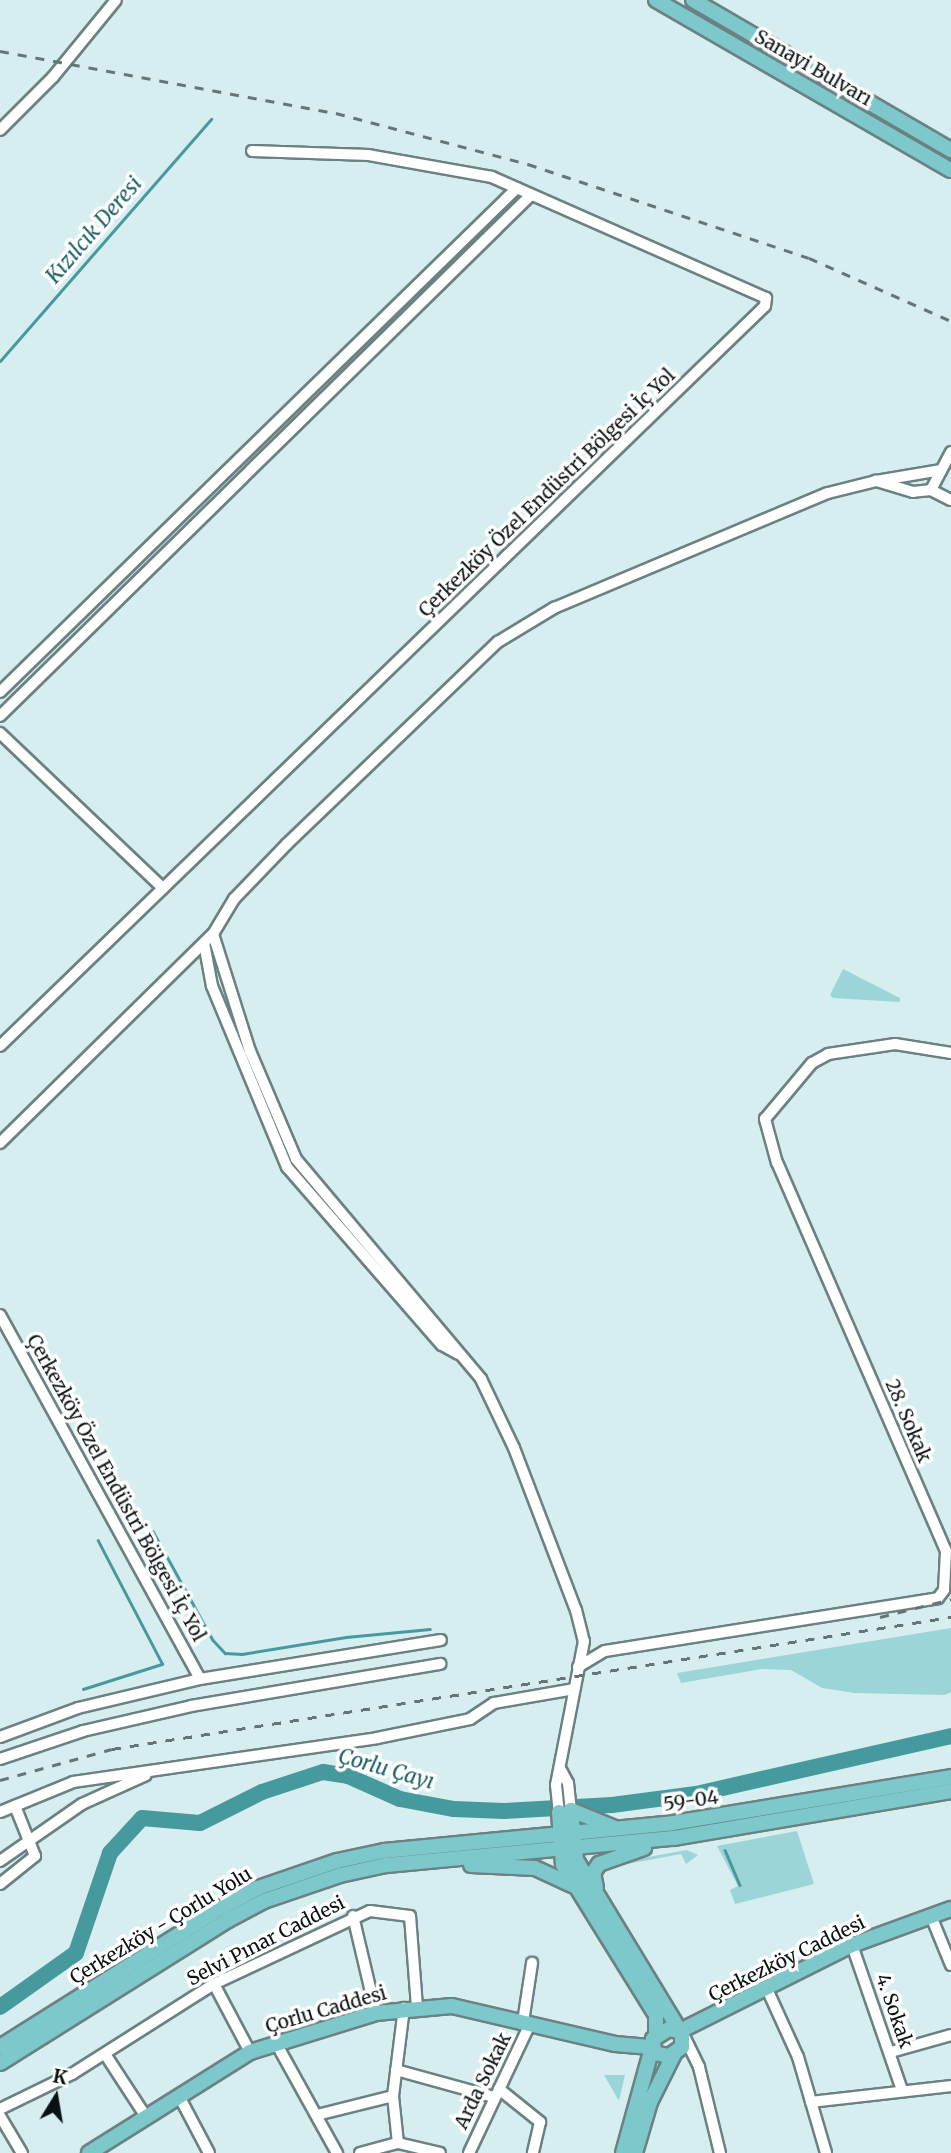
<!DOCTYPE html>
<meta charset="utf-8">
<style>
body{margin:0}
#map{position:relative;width:951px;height:2153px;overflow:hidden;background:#d6eeef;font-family:Merriweather,serif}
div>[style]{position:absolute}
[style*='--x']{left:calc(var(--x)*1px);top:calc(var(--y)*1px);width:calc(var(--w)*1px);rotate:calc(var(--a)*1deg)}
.green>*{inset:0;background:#9cd5d7}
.stream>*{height:2.5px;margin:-1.25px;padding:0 1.25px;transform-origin:1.25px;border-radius:1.25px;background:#46999d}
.river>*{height:16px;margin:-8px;padding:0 8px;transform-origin:8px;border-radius:8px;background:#46999d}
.roads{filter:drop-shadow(2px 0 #6b8182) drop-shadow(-2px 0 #6b8182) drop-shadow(0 2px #6b8182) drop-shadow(0 -2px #6b8182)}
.minor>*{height:10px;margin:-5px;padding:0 5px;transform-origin:5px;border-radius:5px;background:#fff}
.major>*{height:14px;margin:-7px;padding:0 7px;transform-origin:7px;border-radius:7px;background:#7cc8cb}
.rail>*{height:2.5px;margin-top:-1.25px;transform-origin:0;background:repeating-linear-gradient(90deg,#657576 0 9px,transparent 0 18px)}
span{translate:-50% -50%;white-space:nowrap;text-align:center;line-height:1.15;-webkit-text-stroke:7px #fff;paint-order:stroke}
.street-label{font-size:19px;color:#091212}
.water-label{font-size:21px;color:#195e61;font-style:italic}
.north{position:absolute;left:21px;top:2062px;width:70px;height:70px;-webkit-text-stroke:5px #fff;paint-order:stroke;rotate:11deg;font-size:19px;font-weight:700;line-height:28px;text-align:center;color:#091212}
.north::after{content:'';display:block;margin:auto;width:24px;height:32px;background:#091212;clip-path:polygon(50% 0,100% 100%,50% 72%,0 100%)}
</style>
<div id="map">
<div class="green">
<i style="clip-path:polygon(843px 969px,900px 998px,900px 1002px,833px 998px,830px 995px)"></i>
<i style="clip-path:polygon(951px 1628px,951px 1692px,945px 1695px,855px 1693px,822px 1688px,791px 1670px,762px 1669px,681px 1683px,677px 1673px)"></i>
<i style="clip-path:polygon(797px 1831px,814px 1884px,735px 1904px,730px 1890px,738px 1886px,717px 1846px)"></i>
<i style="clip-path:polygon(687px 1850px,698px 1855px,686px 1864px,681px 1854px,600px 1869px,604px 1884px,597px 1886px,598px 1866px)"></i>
<i style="clip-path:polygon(604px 2075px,625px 2075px,619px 2101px)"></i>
</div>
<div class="stream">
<i style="--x:0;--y:361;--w:321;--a:-48.9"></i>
<i style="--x:153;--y:1531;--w:124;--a:61.2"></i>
<i style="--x:213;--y:1640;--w:18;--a:47"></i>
<i style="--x:225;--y:1653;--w:17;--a:3"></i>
<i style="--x:242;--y:1654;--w:105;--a:-9.3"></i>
<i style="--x:346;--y:1637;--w:84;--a:-5.4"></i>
<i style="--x:83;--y:1689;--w:83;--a:-17.6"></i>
<i style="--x:162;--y:1664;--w:139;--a:-117.5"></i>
<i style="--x:725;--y:1850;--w:38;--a:67"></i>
</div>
<div class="river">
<i style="--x:0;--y:2007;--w:93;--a:-35.4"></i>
<i style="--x:76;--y:1953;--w:106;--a:-71.2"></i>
<i style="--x:110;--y:1853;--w:47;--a:-47.6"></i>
<i style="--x:142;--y:1818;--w:58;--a:4.9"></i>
<i style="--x:200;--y:1823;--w:69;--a:-26.6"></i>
<i style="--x:262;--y:1792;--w:64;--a:-18.2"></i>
<i style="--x:323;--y:1772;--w:25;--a:9"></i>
<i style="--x:348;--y:1776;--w:57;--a:23.9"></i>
<i style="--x:400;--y:1799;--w:55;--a:10.5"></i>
<i style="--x:454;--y:1809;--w:50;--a:2.3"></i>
<i style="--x:504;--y:1811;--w:108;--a:-3.2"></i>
<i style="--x:612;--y:1805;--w:85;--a:-7.5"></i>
<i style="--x:696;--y:1794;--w:262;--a:-12.8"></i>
</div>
<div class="roads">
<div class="minor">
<i style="--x:0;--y:130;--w:75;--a:-45"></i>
<i style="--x:53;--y:77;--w:99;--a:-50.7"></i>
<i style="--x:951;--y:452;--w:43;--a:117.8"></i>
<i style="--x:931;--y:490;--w:22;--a:27"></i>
<i style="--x:931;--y:490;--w:18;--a:174"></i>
<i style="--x:913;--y:492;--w:39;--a:-163"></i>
<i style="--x:876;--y:481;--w:66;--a:-9.6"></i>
<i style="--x:0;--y:692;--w:722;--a:-44.27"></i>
<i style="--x:0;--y:716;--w:744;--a:-44.46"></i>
<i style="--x:0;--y:733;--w:225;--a:43.6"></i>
<i style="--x:213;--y:934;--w:123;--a:72.5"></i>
<i style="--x:250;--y:1051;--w:117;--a:66.9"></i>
<i style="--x:296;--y:1159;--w:287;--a:49.9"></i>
<i style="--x:481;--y:1379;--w:76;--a:64.4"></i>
<i style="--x:514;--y:1448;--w:173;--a:69.1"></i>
<i style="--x:576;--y:1610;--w:32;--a:76"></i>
<i style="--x:584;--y:1641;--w:147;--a:101"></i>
<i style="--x:556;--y:1785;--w:27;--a:84"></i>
<i style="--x:204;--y:943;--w:44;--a:79.5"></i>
<i style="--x:212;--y:986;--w:196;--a:67.5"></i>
<i style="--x:287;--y:1167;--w:236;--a:49"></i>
<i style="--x:442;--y:1345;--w:18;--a:29"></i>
<i style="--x:0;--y:1046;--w:1064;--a:-44.05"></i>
<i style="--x:765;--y:306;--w:8;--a:-83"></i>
<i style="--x:766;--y:298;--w:300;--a:-156.2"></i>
<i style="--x:492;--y:177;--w:125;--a:-169.9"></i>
<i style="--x:369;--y:155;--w:117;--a:-178"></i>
<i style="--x:0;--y:1143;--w:298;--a:-44.5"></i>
<i style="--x:213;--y:934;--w:41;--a:-59"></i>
<i style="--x:234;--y:899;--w:76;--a:-46.1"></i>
<i style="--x:287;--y:844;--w:292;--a:-43.8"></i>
<i style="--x:498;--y:642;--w:66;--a:-31.3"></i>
<i style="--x:554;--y:608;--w:297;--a:-22.8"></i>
<i style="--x:828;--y:493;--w:49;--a:-14"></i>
<i style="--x:0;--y:1315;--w:415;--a:61.2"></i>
<i style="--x:578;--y:1667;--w:31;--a:-31"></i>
<i style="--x:605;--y:1651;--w:337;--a:-9"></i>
<i style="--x:938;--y:1598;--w:10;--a:-53"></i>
<i style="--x:944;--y:1590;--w:39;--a:-87"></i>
<i style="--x:946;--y:1551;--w:423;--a:-113.5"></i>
<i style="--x:777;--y:1163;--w:46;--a:-105.3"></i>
<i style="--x:765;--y:1119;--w:73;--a:-50"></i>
<i style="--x:812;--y:1063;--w:18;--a:-29"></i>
<i style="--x:828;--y:1054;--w:68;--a:-8.5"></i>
<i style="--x:895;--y:1044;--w:57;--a:9.1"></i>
<i style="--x:0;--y:1737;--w:83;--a:-20.4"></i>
<i style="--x:78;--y:1708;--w:125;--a:-13.4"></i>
<i style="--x:200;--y:1679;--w:244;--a:-9.2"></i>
<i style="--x:0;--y:1759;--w:88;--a:-18.6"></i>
<i style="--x:83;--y:1731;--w:111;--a:-13"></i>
<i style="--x:191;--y:1706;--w:253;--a:-9.6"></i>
<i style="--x:561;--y:1770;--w:15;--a:62"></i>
<i style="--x:568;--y:1783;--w:27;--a:84"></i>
<i style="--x:0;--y:1812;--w:79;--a:-22.3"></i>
<i style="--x:73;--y:1782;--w:307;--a:-8.2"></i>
<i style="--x:377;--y:1738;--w:95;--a:-11.5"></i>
<i style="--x:470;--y:1719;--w:29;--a:-34"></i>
<i style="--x:494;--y:1703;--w:81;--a:-9.9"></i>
<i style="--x:0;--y:1861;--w:100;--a:-34.8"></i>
<i style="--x:82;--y:1804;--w:70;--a:-24.4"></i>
<i style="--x:0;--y:1884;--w:45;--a:-38.7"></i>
<i style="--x:35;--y:1856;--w:54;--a:-111.8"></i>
<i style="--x:353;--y:1916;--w:100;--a:76.7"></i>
<i style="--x:931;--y:1916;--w:53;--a:67.8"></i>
<i style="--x:852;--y:1945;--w:153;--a:71"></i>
<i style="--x:214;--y:1984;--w:77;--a:62.1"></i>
<i style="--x:767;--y:1989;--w:75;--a:65.5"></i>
<i style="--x:798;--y:2057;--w:100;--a:73.7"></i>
<i style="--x:523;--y:2022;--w:60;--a:-81.3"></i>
<i style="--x:685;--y:2038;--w:32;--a:64"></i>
<i style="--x:699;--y:2067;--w:89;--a:76.3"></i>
<i style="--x:276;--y:2043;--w:126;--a:61"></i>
<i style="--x:891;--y:2052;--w:62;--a:-15.8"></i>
<i style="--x:105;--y:2054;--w:75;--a:56.9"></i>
<i style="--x:396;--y:2070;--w:102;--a:15.4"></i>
<i style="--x:499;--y:2089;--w:53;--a:38.8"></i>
<i style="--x:540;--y:2122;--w:32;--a:103"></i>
<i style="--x:179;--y:2096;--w:64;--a:62.2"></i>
<i style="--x:811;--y:2102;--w:141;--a:-6.5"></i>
<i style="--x:0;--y:2109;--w:80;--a:-25.9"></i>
<i style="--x:72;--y:2074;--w:168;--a:-32.4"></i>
<i style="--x:214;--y:1984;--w:172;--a:-25.1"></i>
<i style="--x:370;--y:1911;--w:40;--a:7.1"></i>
<i style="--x:410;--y:1916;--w:90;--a:85.6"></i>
<i style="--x:317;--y:2115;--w:78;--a:-14"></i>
<i style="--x:0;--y:2116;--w:43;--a:59.3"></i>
<i style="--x:398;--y:2143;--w:47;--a:-96.1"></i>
<i style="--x:393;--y:2096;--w:89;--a:-82.9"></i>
<i style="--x:360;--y:2153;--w:39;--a:-15"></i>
<i style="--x:398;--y:2143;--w:43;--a:13.4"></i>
<i style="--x:469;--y:2153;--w:143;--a:-64.7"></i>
</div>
<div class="major">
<i style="--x:656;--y:0;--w:340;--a:30"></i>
<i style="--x:693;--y:0;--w:298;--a:30.2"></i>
<i style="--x:571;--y:1810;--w:50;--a:84.3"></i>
<i style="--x:576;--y:1860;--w:200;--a:58.7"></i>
<i style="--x:680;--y:2031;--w:192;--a:-26.6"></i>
<i style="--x:852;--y:1945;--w:105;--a:-20"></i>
<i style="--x:571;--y:1810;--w:48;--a:22.2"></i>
<i style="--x:559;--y:1812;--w:53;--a:85.7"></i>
<i style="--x:563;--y:1865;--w:176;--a:58.2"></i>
<i style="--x:656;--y:2015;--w:20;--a:90"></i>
<i style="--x:471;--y:1865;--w:64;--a:2.7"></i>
<i style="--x:535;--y:1868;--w:41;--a:24.7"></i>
<i style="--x:596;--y:1888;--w:15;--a:-101"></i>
<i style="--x:593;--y:1873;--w:11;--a:-56"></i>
<i style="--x:599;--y:1864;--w:48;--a:-19.6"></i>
<i style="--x:669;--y:2029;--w:13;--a:13"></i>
<i style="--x:682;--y:2032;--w:15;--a:90"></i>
<i style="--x:682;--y:2047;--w:16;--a:145"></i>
<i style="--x:669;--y:2056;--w:15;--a:-169"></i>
<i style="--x:654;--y:2053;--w:14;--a:-94"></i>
<i style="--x:653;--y:2039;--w:19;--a:-32"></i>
<i style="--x:0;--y:2047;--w:261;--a:-32.2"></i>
<i style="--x:221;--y:1908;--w:42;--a:-28.4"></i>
<i style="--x:258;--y:1888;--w:83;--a:-18.9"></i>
<i style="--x:337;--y:1861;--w:48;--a:-12"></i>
<i style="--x:384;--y:1851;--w:290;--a:-5.5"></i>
<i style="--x:673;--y:1823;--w:282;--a:-9.4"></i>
<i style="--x:0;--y:2063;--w:269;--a:-32.1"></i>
<i style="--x:228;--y:1920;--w:41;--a:-27.8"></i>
<i style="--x:264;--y:1901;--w:80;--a:-18.9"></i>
<i style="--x:340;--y:1875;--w:47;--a:-12.3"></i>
<i style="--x:386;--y:1865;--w:289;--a:-5.4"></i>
<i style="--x:674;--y:1838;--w:281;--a:-9.6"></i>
<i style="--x:89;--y:2153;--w:190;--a:-32.1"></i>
<i style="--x:250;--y:2052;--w:132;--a:-17.2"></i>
<i style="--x:376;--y:2013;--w:76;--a:-5.3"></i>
<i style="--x:452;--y:2006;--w:167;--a:13.1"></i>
<i style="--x:615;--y:2044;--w:35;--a:5"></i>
<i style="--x:623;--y:2153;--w:106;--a:-74.6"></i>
<i style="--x:635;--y:2153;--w:53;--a:-73.6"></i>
<i style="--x:650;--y:2102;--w:54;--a:-63.4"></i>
</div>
</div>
<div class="rail">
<i style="--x:0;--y:51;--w:342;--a:10.5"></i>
<i style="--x:336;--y:113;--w:199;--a:14.9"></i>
<i style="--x:528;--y:164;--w:296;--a:18.5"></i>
<i style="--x:809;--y:258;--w:155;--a:23.9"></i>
<i style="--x:880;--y:1617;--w:73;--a:-14.2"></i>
<i style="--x:0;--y:1780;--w:116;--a:-15.5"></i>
<i style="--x:112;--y:1749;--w:849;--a:-8.94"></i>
</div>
<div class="street-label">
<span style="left:813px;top:68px;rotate:30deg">Sanayi Bulvarı</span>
<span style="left:547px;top:493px;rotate:-44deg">Çerkezköy Özel Endüstri Bölgesi İç Yol</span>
<span style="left:908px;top:1421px;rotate:67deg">28. Sokak</span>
<span style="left:116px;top:1488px;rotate:61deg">Çerkezköy Özel Endüstri Bölgesi İç Yol</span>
<span style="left:691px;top:1801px;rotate:-8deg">59-04</span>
<span style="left:161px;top:1926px;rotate:-31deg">Çerkezköy - Çorlu Yolu</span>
<span style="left:266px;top:1941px;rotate:-27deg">Selvi Pınar Caddesi</span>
<span style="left:787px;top:1959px;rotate:-26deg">Çerkezköy Caddesi</span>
<span style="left:326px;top:2010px;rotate:-16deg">Çorlu Caddesi</span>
<span style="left:894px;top:2011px;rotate:71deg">4. Sokak</span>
<span style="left:483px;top:2081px;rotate:-64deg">Arda Sokak</span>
</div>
<div class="water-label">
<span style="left:94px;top:230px;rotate:-49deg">Kızılcık Deresi</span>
<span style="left:386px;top:1769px;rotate:16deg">Çorlu Çayı</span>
</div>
<div class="north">K</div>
</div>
